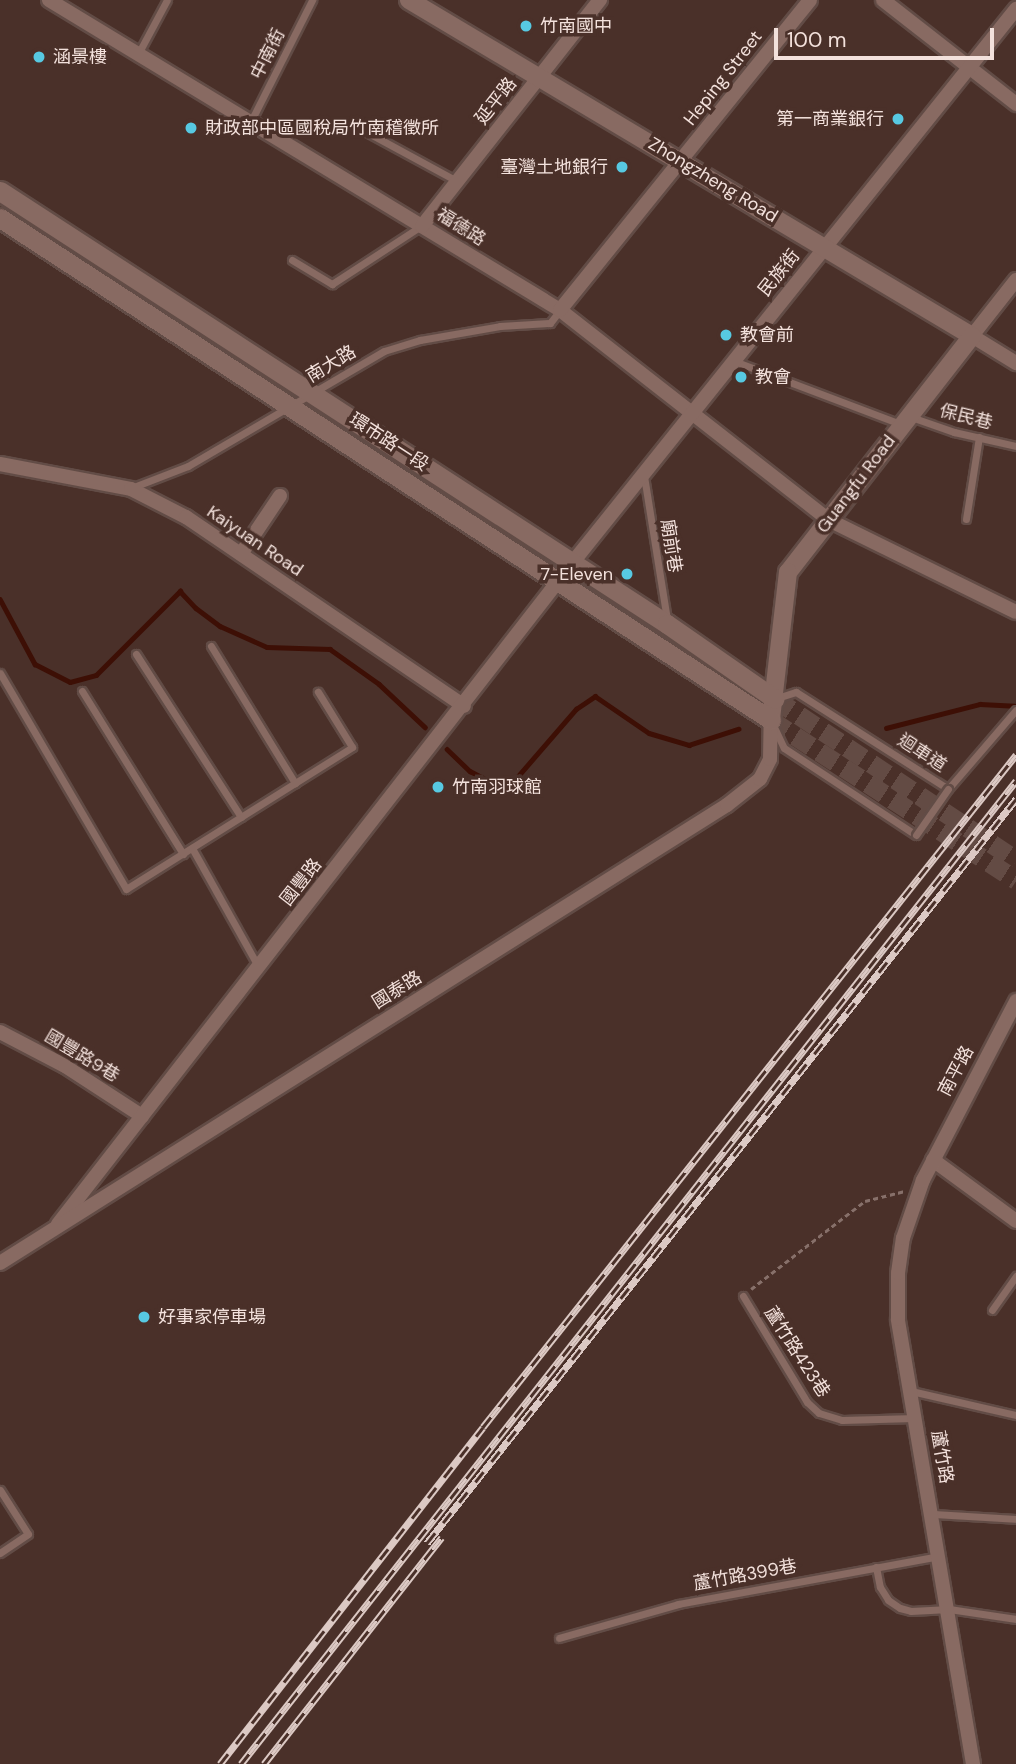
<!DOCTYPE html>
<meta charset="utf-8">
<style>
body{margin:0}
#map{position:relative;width:1016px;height:1764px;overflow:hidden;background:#4a3029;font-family:"DM Sans","Noto Sans TC",sans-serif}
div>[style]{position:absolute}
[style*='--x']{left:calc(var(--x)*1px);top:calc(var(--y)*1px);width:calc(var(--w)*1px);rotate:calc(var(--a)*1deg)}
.stream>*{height:4.5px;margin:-2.25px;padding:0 2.25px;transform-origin:2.25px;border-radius:2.25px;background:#3d0f05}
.secondary-tunnel>*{height:19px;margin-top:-9.5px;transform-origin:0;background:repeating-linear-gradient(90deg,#634b44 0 19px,transparent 0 29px)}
.path>*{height:2.5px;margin-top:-1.25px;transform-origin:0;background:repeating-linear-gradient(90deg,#87706a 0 5px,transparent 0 8.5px)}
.roads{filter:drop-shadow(2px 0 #624c46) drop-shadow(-2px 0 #624c46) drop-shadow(0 2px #624c46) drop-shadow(0 -2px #624c46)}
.service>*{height:7px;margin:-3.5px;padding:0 3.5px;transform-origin:3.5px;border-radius:3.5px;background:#886a62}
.minor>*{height:14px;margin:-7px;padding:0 7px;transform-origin:7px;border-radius:7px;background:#886a62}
.tertiary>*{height:18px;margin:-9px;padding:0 9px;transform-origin:9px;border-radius:9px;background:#886a62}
.secondary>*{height:19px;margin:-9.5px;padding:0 9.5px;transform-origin:9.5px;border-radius:9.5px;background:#886a62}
.rail>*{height:7px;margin-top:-3.5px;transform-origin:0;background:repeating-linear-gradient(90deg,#4a3029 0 13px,#dcc9c4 0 26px);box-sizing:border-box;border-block:2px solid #dcc9c4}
.bridges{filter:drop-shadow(2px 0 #624c46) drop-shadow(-2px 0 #624c46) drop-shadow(0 2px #624c46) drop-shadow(0 -2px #624c46)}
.service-bridge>*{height:7px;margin:-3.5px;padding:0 3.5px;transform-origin:3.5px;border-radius:3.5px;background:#886a62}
.dots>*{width:19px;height:19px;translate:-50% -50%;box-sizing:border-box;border:4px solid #4a3029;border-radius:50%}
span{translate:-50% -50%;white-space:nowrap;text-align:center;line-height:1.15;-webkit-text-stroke:7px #4a3029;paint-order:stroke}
.poi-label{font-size:18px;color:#f3e1dc}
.left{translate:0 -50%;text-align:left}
.right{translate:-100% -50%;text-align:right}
.street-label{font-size:18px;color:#f3e1dc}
.scale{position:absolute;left:774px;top:28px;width:220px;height:32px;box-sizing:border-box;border:4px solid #f3e1dc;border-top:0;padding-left:9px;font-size:21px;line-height:24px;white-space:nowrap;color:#f3e1dc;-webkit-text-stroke:5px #4a3029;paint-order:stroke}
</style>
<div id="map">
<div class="stream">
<i style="--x:0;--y:599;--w:74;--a:61.7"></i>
<i style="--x:35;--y:664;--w:39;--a:27"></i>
<i style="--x:70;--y:682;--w:27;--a:-15"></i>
<i style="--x:96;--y:675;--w:119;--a:-45"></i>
<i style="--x:180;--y:591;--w:23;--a:47"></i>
<i style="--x:196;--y:608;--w:30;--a:37"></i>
<i style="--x:220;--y:626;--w:51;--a:24.1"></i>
<i style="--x:267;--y:647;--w:63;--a:1.8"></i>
<i style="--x:330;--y:649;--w:60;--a:35.5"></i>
<i style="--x:379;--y:684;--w:63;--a:43.1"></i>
<i style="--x:886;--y:728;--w:97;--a:-14.3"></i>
<i style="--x:980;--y:704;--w:34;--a:3"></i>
<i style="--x:447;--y:749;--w:32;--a:44"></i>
<i style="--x:470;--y:771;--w:41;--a:27.8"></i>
<i style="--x:506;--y:790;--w:107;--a:-49.2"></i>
<i style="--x:576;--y:709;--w:23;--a:-34"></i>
<i style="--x:595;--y:696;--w:65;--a:34.4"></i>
<i style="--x:649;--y:733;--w:42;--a:16.7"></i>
<i style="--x:689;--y:745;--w:52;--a:-18.1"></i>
</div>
<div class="secondary-tunnel">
<i style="--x:775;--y:699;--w:290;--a:33.7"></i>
<i style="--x:771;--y:720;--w:293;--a:33.1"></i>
</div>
<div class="path">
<i style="--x:751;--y:1289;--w:144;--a:-37.7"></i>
<i style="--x:865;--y:1201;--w:41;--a:-14"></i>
</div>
<div class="roads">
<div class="service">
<i style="--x:138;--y:54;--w:61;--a:-61.8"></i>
<i style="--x:251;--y:121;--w:136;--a:-63.2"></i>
<i style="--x:363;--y:130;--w:107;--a:28.5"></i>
<i style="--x:292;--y:260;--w:47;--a:31"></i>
<i style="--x:332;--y:284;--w:106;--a:-33.1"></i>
<i style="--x:734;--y:361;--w:178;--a:20.7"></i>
<i style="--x:911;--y:417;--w:46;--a:19.2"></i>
<i style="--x:954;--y:432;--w:64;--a:12.7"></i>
<i style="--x:644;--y:476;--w:145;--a:80.9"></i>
<i style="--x:131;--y:488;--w:61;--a:-21.1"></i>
<i style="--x:188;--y:466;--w:227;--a:-30.4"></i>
<i style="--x:384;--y:351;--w:38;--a:-17"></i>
<i style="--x:420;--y:340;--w:81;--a:-9.9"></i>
<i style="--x:500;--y:326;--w:50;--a:-3.4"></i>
<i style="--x:550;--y:323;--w:16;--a:-52"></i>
<i style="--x:966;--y:519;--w:83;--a:-81"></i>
<i style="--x:211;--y:646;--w:161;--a:58.5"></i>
<i style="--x:136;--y:654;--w:194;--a:57.2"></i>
<i style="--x:0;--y:673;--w:250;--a:59.7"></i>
<i style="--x:126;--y:889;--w:267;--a:-32.1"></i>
<i style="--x:352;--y:747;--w:65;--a:-121.7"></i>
<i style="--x:82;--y:691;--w:192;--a:58.2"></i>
<i style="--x:777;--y:698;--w:20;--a:-18"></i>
<i style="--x:796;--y:692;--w:180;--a:32.5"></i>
<i style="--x:948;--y:789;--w:104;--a:-49.3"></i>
<i style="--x:774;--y:727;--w:23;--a:65"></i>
<i style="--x:784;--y:748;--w:158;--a:33.4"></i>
<i style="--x:192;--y:848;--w:135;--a:60.8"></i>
<i style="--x:743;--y:1296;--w:124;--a:58.9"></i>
<i style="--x:807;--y:1402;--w:16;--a:43"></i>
<i style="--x:819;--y:1413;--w:24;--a:17"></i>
<i style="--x:842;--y:1420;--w:73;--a:-1.6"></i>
<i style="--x:992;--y:1310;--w:42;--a:-54.8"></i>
<i style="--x:911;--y:1391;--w:108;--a:12.9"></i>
<i style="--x:0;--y:1490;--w:52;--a:57.5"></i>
<i style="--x:28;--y:1534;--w:34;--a:146"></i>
<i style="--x:933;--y:1514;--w:83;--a:3.4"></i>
<i style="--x:876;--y:1567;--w:20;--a:79"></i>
<i style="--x:880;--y:1587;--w:15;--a:58"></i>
<i style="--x:888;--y:1600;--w:14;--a:34"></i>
<i style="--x:900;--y:1608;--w:11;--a:15"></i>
<i style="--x:911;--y:1611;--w:38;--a:-3"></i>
<i style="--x:949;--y:1609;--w:68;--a:8.5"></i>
<i style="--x:559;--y:1638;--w:124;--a:-15.9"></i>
<i style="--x:678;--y:1604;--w:265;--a:-10.4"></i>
</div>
<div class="minor">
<i style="--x:49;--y:0;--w:598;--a:31.24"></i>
<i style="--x:560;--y:310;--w:341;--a:38"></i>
<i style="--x:829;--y:520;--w:208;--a:26.2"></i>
<i style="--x:883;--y:0;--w:169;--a:38"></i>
<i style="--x:422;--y:226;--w:288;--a:-51.8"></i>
<i style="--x:1016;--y:280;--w:71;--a:128.2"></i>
<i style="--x:972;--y:336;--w:52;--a:31.5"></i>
<i style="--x:560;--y:310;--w:398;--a:-51.1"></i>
<i style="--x:0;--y:464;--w:133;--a:10.8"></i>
<i style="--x:131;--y:489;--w:62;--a:27"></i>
<i style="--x:186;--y:517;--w:336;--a:34.2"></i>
<i style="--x:241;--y:554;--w:70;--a:-56.1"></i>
<i style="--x:0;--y:1032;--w:73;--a:27.6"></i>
<i style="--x:65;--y:1066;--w:92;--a:33"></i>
<i style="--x:933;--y:1160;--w:103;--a:36.3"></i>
<i style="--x:58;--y:1224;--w:839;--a:-52.12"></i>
<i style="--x:573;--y:562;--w:709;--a:-51.3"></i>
<i style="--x:0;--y:1263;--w:859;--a:-32.21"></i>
<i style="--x:727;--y:805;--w:42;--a:-38.2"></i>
<i style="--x:760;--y:779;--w:22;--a:-63"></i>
<i style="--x:770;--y:759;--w:39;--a:-89"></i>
<i style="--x:973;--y:1764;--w:451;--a:-99.6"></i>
<i style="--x:898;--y:1319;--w:46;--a:-90"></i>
<i style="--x:898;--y:1273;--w:35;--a:-82"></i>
<i style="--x:903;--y:1238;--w:61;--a:-71"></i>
<i style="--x:923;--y:1180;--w:202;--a:-62.5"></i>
</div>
<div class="tertiary">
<i style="--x:409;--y:0;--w:656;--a:30.83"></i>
<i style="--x:972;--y:336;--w:299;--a:127.9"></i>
<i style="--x:788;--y:572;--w:149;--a:96.6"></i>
</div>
<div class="secondary">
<i style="--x:0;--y:191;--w:795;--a:32.99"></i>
<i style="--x:667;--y:624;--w:131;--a:34.8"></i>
<i style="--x:0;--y:218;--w:920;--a:33.07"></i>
</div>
</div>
<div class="rail">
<i style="--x:427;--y:1543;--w:949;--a:-51.63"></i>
<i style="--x:220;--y:1764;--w:427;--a:-52"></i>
<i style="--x:483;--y:1427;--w:858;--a:-51.58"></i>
<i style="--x:241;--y:1764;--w:1252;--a:-51.75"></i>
<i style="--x:264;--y:1764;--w:288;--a:-51.9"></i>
</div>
<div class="bridges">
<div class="service-bridge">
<i style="--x:916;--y:835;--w:56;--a:-55.2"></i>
</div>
</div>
<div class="dots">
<i style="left:526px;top:26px;background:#57c9e2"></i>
<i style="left:39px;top:57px;background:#57c9e2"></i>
<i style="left:898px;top:119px;background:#57c9e2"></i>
<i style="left:191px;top:128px;background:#57c9e2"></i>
<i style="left:622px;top:167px;background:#57c9e2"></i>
<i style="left:726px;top:335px;background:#57c9e2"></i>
<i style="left:741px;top:377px;background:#57c9e2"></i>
<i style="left:627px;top:574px;background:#57c9e2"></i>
<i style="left:438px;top:787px;background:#57c9e2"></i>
<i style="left:144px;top:1317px;background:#57c9e2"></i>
</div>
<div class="poi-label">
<span class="left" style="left:540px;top:26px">竹南國中</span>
<span class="left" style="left:53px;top:57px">涵景樓</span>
<span class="right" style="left:884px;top:119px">第一商業銀行</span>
<span class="left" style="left:205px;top:128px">財政部中區國稅局竹南稽徵所</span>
<span class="right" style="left:608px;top:167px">臺灣土地銀行</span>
<span class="left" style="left:740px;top:335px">教會前</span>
<span class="left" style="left:755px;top:377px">教會</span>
<span class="right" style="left:613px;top:574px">7-Eleven</span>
<span class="left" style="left:452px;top:787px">竹南羽球館</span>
<span class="left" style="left:158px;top:1317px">好事家停車場</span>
</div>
<div class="street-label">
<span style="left:268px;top:54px;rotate:-63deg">中南街</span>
<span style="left:723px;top:78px;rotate:-52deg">Heping Street</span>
<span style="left:496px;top:101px;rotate:-52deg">延平路</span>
<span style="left:713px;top:180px;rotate:31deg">Zhongzheng Road</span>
<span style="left:461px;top:227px;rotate:32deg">福德路</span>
<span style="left:779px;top:273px;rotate:-51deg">民族街</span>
<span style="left:331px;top:364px;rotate:-31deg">南大路</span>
<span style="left:966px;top:417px;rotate:14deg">保民巷</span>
<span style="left:389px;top:442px;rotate:33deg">環市路一段</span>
<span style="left:856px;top:484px;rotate:-53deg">Guangfu Road</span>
<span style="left:255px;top:541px;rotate:34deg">Kaiyuan Road</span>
<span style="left:671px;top:546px;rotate:81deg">廟前巷</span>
<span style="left:922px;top:753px;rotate:33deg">迴車道</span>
<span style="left:301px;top:882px;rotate:-52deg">國豐路</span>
<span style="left:397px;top:990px;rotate:-32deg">國泰路</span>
<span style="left:82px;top:1056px;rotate:31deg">國豐路9巷</span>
<span style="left:956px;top:1071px;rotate:-62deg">南平路</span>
<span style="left:797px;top:1352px;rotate:57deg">蘆竹路423巷</span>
<span style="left:942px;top:1457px;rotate:80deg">蘆竹路</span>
<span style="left:745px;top:1575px;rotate:-10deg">蘆竹路399巷</span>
</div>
<div class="scale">100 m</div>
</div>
